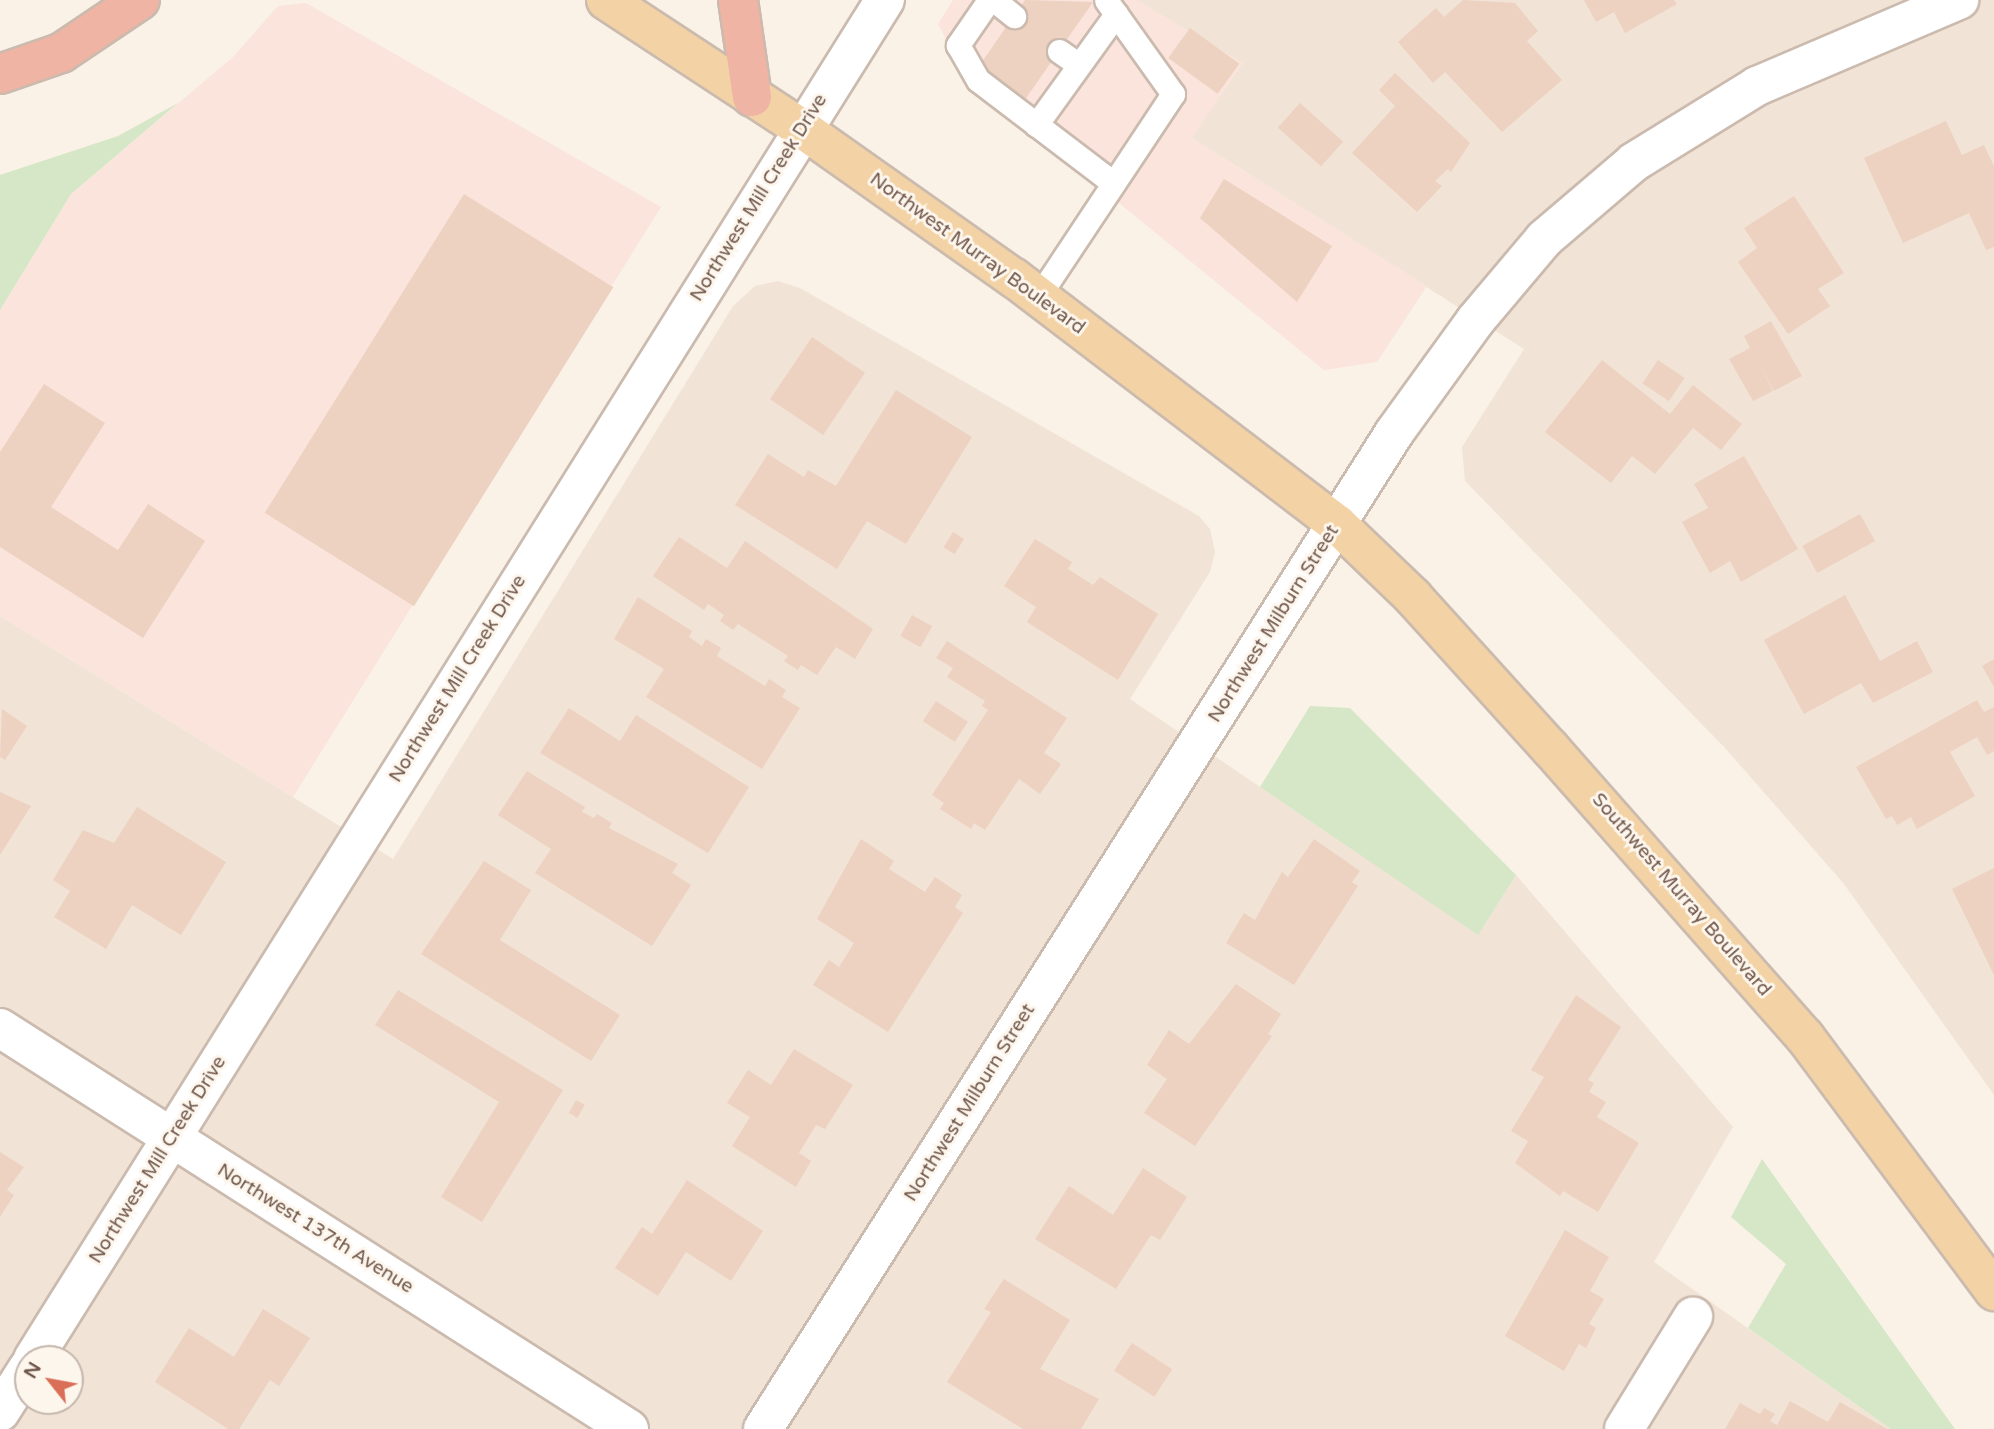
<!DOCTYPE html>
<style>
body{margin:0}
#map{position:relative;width:1994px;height:1429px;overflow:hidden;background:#faf2e7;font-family:"Varela Round",sans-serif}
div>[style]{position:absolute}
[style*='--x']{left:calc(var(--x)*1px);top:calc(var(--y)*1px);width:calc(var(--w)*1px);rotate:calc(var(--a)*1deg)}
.residential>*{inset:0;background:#f1e4d6}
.commercial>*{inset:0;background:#fae4dc}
.green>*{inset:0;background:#d5e7c6}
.building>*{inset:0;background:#edd1c1;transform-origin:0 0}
.roads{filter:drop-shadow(2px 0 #cbbaae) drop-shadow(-2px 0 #cbbaae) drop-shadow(0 2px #cbbaae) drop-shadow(0 -2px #cbbaae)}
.service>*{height:23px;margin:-11.5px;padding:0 11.5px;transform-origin:11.5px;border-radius:11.5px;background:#fff}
.minor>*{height:38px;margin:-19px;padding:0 19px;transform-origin:19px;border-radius:19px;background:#fff}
.primary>*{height:38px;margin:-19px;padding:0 19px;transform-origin:19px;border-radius:19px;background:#f3d3a5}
.motorway>*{height:38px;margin:-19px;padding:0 19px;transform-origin:19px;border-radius:19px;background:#efb4a3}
span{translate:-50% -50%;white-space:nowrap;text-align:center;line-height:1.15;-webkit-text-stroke:6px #fdf6ed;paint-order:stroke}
.street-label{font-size:19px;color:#72594d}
.north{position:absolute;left:14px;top:1345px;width:70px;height:70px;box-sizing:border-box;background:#fdf6ed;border:2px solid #c5b7ad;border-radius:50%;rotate:301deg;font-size:19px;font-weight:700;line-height:28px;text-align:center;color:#72594d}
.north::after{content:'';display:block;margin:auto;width:24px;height:32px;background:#da6f57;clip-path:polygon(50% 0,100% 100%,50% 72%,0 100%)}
</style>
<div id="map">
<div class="residential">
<i style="clip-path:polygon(1129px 0,1994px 0,1994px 1095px,1844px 884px,1725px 748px,1465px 481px,1462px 447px,1524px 349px,1192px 138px)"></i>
<i style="clip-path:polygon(evenodd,778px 281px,800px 288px,1199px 516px,1210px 529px,1215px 552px,1210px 572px,1130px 699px,1478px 934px,1516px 875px,1733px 1127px,1654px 1262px,1891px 1429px,0 1429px,0 616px,393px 859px,733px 306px,755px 286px,778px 281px,28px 1359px,70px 1359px,70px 1401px,28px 1401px,28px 1359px)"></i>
</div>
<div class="commercial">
<i style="clip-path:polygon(953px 0,1137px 0,1243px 63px,1192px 138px,1427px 286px,1377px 362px,1324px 370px,968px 80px,938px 24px)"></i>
<i style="clip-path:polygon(306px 3px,661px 207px,293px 797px,0 616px,0 310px,71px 194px,233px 57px,278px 6px)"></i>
</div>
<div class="green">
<i style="clip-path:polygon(178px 103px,71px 194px,0 310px,0 175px,118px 136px)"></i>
<i style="clip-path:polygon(1310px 706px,1350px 708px,1516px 875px,1478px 935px,1260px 787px)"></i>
<i style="clip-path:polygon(1762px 1159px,1955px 1429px,1891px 1429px,1748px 1328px,1786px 1264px,1731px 1217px)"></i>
</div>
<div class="building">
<i style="clip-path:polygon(1025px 0,1093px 2px,1024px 101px,977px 69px)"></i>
<i style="clip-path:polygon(1463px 0,1515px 3px,1538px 31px,1527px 41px,1562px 80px,1502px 132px,1445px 72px,1433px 83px,1398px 42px,1436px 8px,1444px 17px)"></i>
<i style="clip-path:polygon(1584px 0,1674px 0,1677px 4px,1625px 33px,1614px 12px,1596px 22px)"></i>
<i style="left:1190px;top:28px;width:61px;height:37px;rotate:36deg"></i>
<i style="clip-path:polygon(1395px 73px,1470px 143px,1451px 172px,1448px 169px,1435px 181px,1442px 186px,1417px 212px,1352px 153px,1395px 106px,1379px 90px)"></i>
<i style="left:1300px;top:103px;width:58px;height:33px;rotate:42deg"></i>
<i style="clip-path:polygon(1946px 121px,1962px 155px,1984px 145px,1994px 166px,1994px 247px,1986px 250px,1969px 213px,1903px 243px,1864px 158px)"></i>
<i style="clip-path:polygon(1224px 179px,1332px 246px,1297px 302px,1200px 218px)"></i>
<i style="left:464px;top:194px;width:176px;height:376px;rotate:32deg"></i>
<i style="clip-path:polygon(1794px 196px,1844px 273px,1818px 289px,1830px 306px,1788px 334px,1738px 262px,1757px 248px,1744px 228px)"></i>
<i style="clip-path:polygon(1771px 321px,1802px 376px,1774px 391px,1759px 364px,1773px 391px,1753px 401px,1729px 359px,1750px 348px,1744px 336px)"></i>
<i style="left:812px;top:337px;width:64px;height:75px;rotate:34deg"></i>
<i style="clip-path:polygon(1602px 360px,1670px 414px,1693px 385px,1742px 424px,1721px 450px,1693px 428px,1655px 474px,1632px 456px,1611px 483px,1545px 432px)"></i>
<i style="left:1658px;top:360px;width:32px;height:28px;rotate:34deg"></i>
<i style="clip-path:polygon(44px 384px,105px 423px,51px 507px,118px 550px,148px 504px,205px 541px,143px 638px,0 547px,0 452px)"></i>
<i style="clip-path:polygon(896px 390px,972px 437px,906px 544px,867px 521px,837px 569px,735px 505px,768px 454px,804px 477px,808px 470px,836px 486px)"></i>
<i style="clip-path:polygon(1744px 456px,1798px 549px,1741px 582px,1730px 561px,1710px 573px,1682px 522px,1708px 508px,1694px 484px)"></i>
<i style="left:1860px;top:514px;width:31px;height:66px;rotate:61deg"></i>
<i style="left:953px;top:532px;width:13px;height:18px;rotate:32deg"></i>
<i style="clip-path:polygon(679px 537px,727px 568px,745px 541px,873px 629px,855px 659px,836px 647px,817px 675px,801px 665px,798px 670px,784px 661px,788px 656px,738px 624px,733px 630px,720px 621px,724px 615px,708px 604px,704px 610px,653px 576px)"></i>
<i style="clip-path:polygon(1035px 539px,1072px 562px,1068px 569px,1093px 585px,1100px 577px,1158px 614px,1118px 680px,1027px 622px,1036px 607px,1004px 586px)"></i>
<i style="clip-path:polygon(1845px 595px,1880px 661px,1917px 641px,1933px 672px,1873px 703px,1861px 683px,1804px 714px,1764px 640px)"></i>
<i style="clip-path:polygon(638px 597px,692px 631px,689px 637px,702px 646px,706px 639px,721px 648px,717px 656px,765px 686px,769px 679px,786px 690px,782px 697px,800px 708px,762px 769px,646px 697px,664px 669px,614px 639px)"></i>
<i style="left:912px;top:615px;width:23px;height:24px;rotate:29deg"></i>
<i style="clip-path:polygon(947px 641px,1067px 718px,1044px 753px,1061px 764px,1040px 794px,1019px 779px,985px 830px,974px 823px,971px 829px,940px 809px,944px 803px,932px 795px,988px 710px,982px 706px,985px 701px,947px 677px,953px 668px,936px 658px)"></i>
<i style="clip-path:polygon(1994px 659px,1994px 687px,1982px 666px)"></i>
<i style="clip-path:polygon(1977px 700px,1984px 712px,1994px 707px,1994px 751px,1987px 755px,1977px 737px,1950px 752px,1975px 796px,1917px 829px,1911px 817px,1897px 825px,1892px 816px,1886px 819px,1856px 767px)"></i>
<i style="left:936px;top:701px;width:38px;height:24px;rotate:33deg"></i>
<i style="clip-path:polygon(569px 708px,620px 741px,636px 715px,749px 787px,708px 853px,540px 753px)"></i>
<i style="clip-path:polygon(2px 709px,27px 726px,5px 760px,0 757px)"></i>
<i style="clip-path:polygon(527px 771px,585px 807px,582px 812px,594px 818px,597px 814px,612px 823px,609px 828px,678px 864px,672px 873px,691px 885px,652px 946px,535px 873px,551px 849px,498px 815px)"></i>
<i style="clip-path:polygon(0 792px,31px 806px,0 855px)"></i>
<i style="clip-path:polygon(137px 807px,226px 862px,181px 935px,132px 905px,106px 949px,54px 917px,70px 891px,53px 880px,83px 830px,114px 843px)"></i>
<i style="clip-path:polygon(861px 839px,894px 861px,889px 869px,925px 892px,935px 877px,962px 895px,955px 907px,963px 913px,888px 1032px,813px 985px,829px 960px,839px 967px,854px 943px,817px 919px)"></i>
<i style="clip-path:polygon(1314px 839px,1360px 871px,1352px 882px,1358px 886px,1294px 985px,1226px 943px,1244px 913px,1255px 920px,1282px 872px,1288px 877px)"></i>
<i style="clip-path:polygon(484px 861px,531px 890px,500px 940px,620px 1015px,591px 1061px,421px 954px)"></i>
<i style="clip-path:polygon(1994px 868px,1994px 975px,1952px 889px)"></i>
<i style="clip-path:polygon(1236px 984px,1281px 1014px,1268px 1034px,1272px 1036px,1195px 1146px,1144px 1113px,1167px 1079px,1147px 1065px,1169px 1030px,1189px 1044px)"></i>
<i style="clip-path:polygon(398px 990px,563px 1090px,482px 1222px,441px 1197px,499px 1102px,375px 1025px)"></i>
<i style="clip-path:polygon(1576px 995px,1621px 1027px,1588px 1080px,1594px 1083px,1589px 1092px,1606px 1102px,1597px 1117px,1639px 1143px,1598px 1212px,1563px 1191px,1560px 1196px,1515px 1163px,1528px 1141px,1511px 1131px,1544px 1077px,1531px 1070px)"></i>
<i style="clip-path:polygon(794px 1049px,853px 1085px,825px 1129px,816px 1125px,799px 1153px,811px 1161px,796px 1187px,732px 1146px,750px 1117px,727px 1103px,748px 1070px,771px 1085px)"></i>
<i style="left:576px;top:1100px;width:10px;height:15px;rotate:29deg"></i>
<i style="clip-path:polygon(0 1152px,24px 1167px,7px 1190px,14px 1195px,0 1217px)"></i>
<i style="clip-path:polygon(1143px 1168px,1187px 1197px,1160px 1240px,1151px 1235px,1116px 1289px,1035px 1239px,1069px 1186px,1113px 1215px)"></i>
<i style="clip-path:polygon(687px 1180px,763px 1231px,731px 1281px,686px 1252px,658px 1296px,615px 1268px,642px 1227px,652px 1234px)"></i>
<i style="clip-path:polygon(1565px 1230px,1609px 1257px,1590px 1291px,1604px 1299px,1589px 1324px,1596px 1328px,1586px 1348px,1579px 1344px,1564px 1371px,1505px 1336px)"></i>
<i style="clip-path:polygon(1004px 1279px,1070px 1320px,1040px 1369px,1099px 1399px,1081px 1429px,1023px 1429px,947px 1382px,991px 1312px,984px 1309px)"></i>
<i style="clip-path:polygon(263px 1309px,310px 1338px,279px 1386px,270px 1380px,239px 1429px,228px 1429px,155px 1382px,189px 1328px,234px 1357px)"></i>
<i style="left:1132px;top:1343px;width:48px;height:33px;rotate:33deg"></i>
<i style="clip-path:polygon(1790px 1401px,1828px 1422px,1840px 1402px,1887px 1429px,1725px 1429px,1740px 1403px,1760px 1414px,1764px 1408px,1775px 1414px,1770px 1421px,1777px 1425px)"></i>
</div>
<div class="roads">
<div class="service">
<i style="--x:989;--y:0;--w:55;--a:124.6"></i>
<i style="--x:958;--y:45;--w:40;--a:60.3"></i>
<i style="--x:978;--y:80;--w:170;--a:37.3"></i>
<i style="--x:994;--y:0;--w:26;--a:39"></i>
<i style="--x:1059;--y:51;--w:24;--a:35"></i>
<i style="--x:1036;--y:125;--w:137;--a:-54.2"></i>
<i style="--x:1038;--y:297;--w:244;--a:-56.4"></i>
<i style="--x:1173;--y:94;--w:115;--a:-125.5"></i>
</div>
<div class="minor">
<i style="--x:0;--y:1028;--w:746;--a:32.52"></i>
<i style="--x:33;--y:1359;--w:1604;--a:-57.92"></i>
<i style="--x:0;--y:1412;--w:52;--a:-57.5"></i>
<i style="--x:763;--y:1429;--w:1179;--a:-57.64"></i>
<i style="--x:1394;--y:433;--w:138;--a:-54.1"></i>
<i style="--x:1475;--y:321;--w:107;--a:-49.9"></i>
<i style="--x:1544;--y:239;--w:118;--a:-40.5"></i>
<i style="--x:1634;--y:162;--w:145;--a:-31.7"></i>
<i style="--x:1757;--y:86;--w:220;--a:-23.1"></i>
<i style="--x:1624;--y:1429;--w:132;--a:-58.4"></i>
</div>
<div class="primary">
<i style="--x:606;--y:0;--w:233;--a:33.3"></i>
<i style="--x:801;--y:128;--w:261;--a:35.2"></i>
<i style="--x:1014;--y:278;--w:406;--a:37.3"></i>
<i style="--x:1337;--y:524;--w:105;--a:43.8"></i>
<i style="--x:1413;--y:597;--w:204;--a:47.8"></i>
<i style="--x:1550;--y:748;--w:385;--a:48.6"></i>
<i style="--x:1805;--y:1037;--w:317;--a:53.3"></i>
</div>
<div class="motorway">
<i style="--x:738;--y:0;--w:98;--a:81.8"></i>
<i style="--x:0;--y:74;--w:65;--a:-19"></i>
<i style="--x:61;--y:53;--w:95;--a:-33.9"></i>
</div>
</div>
<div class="street-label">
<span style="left:759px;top:198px;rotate:-58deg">Northwest Mill Creek Drive</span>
<span style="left:977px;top:254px;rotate:36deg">Northwest Murray Boulevard</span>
<span style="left:1274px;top:624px;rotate:-58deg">Northwest Milburn Street</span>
<span style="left:458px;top:679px;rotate:-58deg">Northwest Mill Creek Drive</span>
<span style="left:1681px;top:895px;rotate:49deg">Southwest Murray Boulevard</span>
<span style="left:970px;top:1103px;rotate:-58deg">Northwest Milburn Street</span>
<span style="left:158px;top:1160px;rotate:-58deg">Northwest Mill Creek Drive</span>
<span style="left:315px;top:1229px;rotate:32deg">Northwest 137th Avenue</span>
</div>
<div class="north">N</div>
</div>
